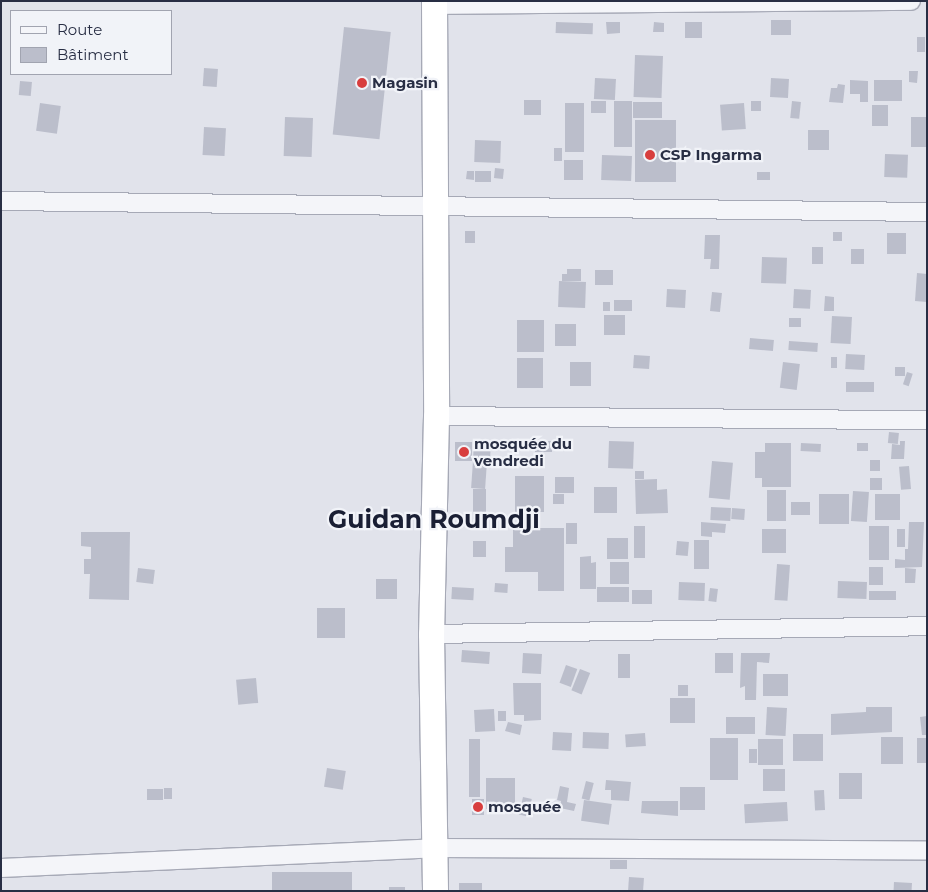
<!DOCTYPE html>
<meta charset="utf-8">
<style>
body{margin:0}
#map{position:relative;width:928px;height:892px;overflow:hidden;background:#e1e3eb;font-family:Montserrat,sans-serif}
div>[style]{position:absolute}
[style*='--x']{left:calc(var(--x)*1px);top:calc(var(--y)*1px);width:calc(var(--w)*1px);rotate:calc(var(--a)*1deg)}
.building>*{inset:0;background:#bbbecb;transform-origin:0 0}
.roads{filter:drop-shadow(1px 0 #a6a9b6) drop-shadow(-1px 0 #a6a9b6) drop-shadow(0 1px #a6a9b6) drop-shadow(0 -1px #a6a9b6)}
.minor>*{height:18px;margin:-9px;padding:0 9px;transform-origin:9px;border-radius:9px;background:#f4f5f9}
.highway>*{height:25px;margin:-12.5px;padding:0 12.5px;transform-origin:12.5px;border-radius:12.5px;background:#fff}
.dots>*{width:14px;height:14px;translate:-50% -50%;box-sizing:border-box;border:2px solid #f1f3f8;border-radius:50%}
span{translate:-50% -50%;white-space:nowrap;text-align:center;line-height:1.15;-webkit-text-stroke:4.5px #f1f3f8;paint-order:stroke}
.poi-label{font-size:15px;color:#282e44;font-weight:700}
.left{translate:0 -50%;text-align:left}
.town-label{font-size:25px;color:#1a1f34;font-weight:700}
.frame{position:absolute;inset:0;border:2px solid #282e44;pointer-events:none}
.legend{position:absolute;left:10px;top:10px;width:162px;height:65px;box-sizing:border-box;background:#f1f3f8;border:1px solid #a1a4b0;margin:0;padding:6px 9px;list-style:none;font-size:15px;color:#282e44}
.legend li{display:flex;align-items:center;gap:10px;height:25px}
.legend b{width:25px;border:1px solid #a1a4b0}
</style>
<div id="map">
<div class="building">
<i style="left:771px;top:20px;width:20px;height:15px"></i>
<i style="left:556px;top:22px;width:37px;height:11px;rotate:2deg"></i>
<i style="clip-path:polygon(606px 22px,620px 22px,620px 33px,607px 34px)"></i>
<i style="clip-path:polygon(654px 22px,664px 23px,664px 32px,653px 32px)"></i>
<i style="left:685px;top:22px;width:17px;height:16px"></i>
<i style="left:344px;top:27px;width:47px;height:108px;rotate:6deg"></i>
<i style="left:917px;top:37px;width:8px;height:15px"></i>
<i style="left:635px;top:55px;width:28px;height:42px;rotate:2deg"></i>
<i style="left:204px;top:68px;width:14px;height:18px;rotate:4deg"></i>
<i style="clip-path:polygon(909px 71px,918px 71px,917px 83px,909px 82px)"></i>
<i style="left:595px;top:78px;width:21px;height:21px;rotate:3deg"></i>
<i style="left:771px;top:78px;width:18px;height:19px;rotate:3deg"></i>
<i style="clip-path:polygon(850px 80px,868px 81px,868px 102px,860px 102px,860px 94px,850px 94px)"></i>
<i style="left:874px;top:80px;width:28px;height:21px"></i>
<i style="left:20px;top:81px;width:12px;height:14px;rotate:5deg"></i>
<i style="clip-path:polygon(838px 84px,845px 85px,843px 103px,829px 102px,831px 88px,837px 88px)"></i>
<i style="left:524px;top:100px;width:17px;height:15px"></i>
<i style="left:591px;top:101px;width:15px;height:12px"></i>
<i style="left:632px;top:101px;width:46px;height:18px;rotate:90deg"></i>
<i style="left:751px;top:101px;width:10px;height:10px"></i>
<i style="left:792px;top:101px;width:9px;height:17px;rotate:6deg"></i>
<i style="left:633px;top:102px;width:29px;height:16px"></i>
<i style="left:40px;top:103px;width:21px;height:28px;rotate:8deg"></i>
<i style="left:565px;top:103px;width:19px;height:49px"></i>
<i style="left:744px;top:103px;width:26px;height:24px;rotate:86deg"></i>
<i style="left:872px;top:105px;width:16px;height:21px"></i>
<i style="left:285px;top:117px;width:28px;height:39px;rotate:2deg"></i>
<i style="left:911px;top:117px;width:16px;height:30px"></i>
<i style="left:635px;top:120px;width:41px;height:62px"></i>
<i style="left:204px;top:127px;width:22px;height:28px;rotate:3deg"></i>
<i style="left:808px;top:130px;width:21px;height:20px"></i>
<i style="left:475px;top:140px;width:26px;height:22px;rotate:2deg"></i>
<i style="left:554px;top:148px;width:8px;height:13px"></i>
<i style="left:885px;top:154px;width:23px;height:23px;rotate:2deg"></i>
<i style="left:602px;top:155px;width:30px;height:25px;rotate:2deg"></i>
<i style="left:564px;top:160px;width:19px;height:20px"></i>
<i style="left:495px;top:168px;width:9px;height:10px;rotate:6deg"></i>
<i style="clip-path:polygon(467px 171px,474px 171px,474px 180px,466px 179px)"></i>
<i style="left:475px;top:171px;width:16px;height:11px"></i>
<i style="left:757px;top:172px;width:13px;height:8px"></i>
<i style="left:465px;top:231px;width:10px;height:12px"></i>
<i style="left:833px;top:232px;width:9px;height:9px"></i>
<i style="left:887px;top:233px;width:19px;height:21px"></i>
<i style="clip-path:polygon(705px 235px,720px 235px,719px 269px,710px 269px,711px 259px,704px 259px)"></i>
<i style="left:812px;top:247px;width:11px;height:17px"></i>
<i style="left:851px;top:249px;width:13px;height:15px"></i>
<i style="left:762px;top:257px;width:25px;height:26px;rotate:2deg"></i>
<i style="clip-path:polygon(567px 269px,581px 269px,581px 281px,562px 281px,562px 274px,567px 274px)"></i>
<i style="left:595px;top:270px;width:18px;height:15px"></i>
<i style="clip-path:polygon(917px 273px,927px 274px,927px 302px,915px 301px)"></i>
<i style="left:559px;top:281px;width:27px;height:26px;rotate:2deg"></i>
<i style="left:667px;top:289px;width:19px;height:18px;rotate:3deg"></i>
<i style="left:794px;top:289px;width:17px;height:19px;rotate:3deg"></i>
<i style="left:712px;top:292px;width:10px;height:19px;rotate:6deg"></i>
<i style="clip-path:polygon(825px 296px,834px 297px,834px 311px,824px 311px)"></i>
<i style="left:614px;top:300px;width:18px;height:11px"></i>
<i style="left:603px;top:302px;width:7px;height:9px"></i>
<i style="left:625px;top:315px;width:20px;height:21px;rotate:90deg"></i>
<i style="left:832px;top:316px;width:20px;height:27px;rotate:3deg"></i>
<i style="left:789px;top:318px;width:12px;height:9px"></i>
<i style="left:517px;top:320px;width:27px;height:32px"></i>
<i style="left:555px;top:324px;width:21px;height:22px"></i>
<i style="left:750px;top:338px;width:24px;height:11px;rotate:5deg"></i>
<i style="left:789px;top:341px;width:29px;height:9px;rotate:4deg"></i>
<i style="left:846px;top:354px;width:19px;height:15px;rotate:3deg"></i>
<i style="left:634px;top:355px;width:16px;height:13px;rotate:4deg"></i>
<i style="left:831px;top:357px;width:6px;height:11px"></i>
<i style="left:517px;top:358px;width:26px;height:30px"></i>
<i style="left:570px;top:362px;width:21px;height:24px"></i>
<i style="left:783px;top:362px;width:17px;height:26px;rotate:7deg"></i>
<i style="left:895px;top:367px;width:10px;height:9px"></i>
<i style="left:907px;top:372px;width:6px;height:13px;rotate:18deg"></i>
<i style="left:874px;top:382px;width:10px;height:28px;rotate:90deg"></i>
<i style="left:889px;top:432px;width:10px;height:11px;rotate:6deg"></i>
<i style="left:474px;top:441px;width:17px;height:19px;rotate:3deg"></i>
<i style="left:535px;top:441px;width:17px;height:11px"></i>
<i style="left:609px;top:441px;width:25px;height:27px;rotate:2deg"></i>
<i style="clip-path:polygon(900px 441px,905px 441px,904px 459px,891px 459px,892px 444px,900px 445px)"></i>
<i style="left:455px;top:442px;width:17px;height:19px"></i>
<i style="clip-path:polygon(765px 443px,791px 443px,791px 487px,762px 487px,762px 478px,755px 478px,755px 452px,765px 452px)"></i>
<i style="left:801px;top:443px;width:20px;height:8px;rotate:3deg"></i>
<i style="left:857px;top:443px;width:11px;height:8px"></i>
<i style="left:870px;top:460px;width:10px;height:11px"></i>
<i style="left:473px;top:461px;width:14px;height:27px;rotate:4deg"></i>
<i style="left:712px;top:461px;width:21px;height:37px;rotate:5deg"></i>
<i style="left:909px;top:466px;width:23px;height:10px;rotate:85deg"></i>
<i style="left:635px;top:471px;width:9px;height:8px"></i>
<i style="left:544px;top:476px;width:36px;height:29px;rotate:90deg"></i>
<i style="left:555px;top:477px;width:19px;height:16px"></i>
<i style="left:870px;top:478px;width:12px;height:12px"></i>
<i style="clip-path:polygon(657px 479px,657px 490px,667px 489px,668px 513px,636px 514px,635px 480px)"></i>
<i style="left:594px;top:487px;width:23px;height:26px"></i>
<i style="left:473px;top:489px;width:13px;height:30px"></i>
<i style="left:767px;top:490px;width:19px;height:31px"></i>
<i style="left:853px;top:491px;width:16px;height:30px;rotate:4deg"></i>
<i style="left:553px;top:494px;width:11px;height:10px"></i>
<i style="left:819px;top:494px;width:30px;height:30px"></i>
<i style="left:875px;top:494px;width:25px;height:26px"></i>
<i style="left:791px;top:502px;width:19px;height:13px"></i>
<i style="left:711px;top:507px;width:20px;height:13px;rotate:3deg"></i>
<i style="left:732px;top:508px;width:13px;height:11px;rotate:4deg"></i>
<i style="clip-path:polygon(701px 522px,726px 524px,725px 533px,712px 532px,712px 537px,701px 536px)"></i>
<i style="clip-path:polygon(909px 522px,924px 522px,922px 567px,895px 568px,895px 559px,905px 560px,905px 549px,908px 549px)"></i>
<i style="left:566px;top:523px;width:11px;height:21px"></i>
<i style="left:634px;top:526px;width:11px;height:32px"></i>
<i style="left:869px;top:526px;width:20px;height:34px"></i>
<i style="clip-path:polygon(513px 528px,564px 528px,564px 591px,538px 591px,538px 572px,505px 572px,505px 547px,513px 547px)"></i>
<i style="left:762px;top:529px;width:24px;height:24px"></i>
<i style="left:897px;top:529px;width:8px;height:18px"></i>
<i style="clip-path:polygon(81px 532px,130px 532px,129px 600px,89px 599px,90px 574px,84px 574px,84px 559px,91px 559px,91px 547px,81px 546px)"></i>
<i style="left:628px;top:538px;width:21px;height:21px;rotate:90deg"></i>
<i style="left:694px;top:540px;width:15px;height:29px"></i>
<i style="left:473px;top:541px;width:13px;height:16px"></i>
<i style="left:677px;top:541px;width:12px;height:14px;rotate:5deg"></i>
<i style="clip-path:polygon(591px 556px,591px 563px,596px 562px,596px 589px,580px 589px,580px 557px)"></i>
<i style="left:610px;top:562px;width:19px;height:22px"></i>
<i style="left:777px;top:564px;width:13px;height:36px;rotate:4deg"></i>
<i style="left:869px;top:567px;width:14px;height:18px"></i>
<i style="left:138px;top:568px;width:17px;height:14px;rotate:7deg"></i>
<i style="clip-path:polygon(905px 568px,916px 569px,915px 583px,905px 583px)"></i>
<i style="left:376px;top:579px;width:21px;height:20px"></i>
<i style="left:838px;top:581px;width:29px;height:17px;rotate:2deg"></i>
<i style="left:679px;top:582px;width:26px;height:18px;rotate:2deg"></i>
<i style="left:495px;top:583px;width:13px;height:9px;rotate:4deg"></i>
<i style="left:452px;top:587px;width:22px;height:12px;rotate:3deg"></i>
<i style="left:597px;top:587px;width:32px;height:15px"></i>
<i style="left:710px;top:588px;width:8px;height:13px;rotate:7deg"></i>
<i style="left:632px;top:590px;width:20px;height:14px"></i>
<i style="left:869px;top:591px;width:27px;height:9px"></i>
<i style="left:317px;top:608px;width:28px;height:30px"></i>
<i style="left:462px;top:650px;width:28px;height:12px;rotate:4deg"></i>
<i style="left:523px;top:653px;width:19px;height:20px;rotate:3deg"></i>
<i style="left:715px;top:653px;width:18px;height:20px"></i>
<i style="clip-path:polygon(741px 653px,770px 653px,769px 663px,757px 662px,756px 700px,745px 700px,745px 686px,740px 688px)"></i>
<i style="left:618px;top:654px;width:12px;height:24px"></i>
<i style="left:566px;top:665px;width:12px;height:19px;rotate:20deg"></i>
<i style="left:580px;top:669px;width:11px;height:23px;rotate:22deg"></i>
<i style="left:763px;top:674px;width:25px;height:22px"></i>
<i style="left:256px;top:678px;width:25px;height:20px;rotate:85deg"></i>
<i style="clip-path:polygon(513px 683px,541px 683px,541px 720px,524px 721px,524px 715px,514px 715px)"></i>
<i style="left:678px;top:685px;width:10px;height:11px"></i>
<i style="left:670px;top:698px;width:25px;height:25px"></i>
<i style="left:767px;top:707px;width:20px;height:28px;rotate:3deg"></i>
<i style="clip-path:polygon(866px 707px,892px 707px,892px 732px,831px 735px,831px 714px,866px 712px)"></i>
<i style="left:494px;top:709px;width:22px;height:20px;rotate:87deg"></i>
<i style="left:498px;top:711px;width:8px;height:10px"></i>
<i style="clip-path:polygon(927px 716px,927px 735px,922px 735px,920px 717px)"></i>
<i style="left:726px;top:717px;width:29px;height:17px"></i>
<i style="clip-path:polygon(508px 722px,522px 725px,520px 735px,505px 731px)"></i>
<i style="left:553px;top:732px;width:19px;height:18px;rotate:3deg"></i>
<i style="left:583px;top:732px;width:26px;height:16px;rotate:2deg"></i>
<i style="left:645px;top:733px;width:13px;height:20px;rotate:86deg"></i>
<i style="left:793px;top:734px;width:30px;height:27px"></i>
<i style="left:881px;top:737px;width:22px;height:27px"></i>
<i style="left:710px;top:738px;width:28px;height:42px"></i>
<i style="left:917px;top:738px;width:10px;height:25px"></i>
<i style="left:469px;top:739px;width:11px;height:58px"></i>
<i style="left:758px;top:739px;width:25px;height:26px"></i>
<i style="left:749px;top:749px;width:8px;height:14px"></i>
<i style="left:327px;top:768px;width:19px;height:19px;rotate:9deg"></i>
<i style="left:763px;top:769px;width:22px;height:22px"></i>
<i style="left:839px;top:773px;width:23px;height:26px"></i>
<i style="left:486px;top:778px;width:29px;height:31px"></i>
<i style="clip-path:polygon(606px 780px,631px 782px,629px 801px,611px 800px,611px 790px,605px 790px)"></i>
<i style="left:586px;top:781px;width:8px;height:18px;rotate:14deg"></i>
<i style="clip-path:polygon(560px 786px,569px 788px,567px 802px,576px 804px,574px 811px,560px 808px,561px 801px,557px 800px)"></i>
<i style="left:680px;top:787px;width:25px;height:23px"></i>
<i style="left:164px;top:788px;width:8px;height:11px"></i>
<i style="left:147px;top:789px;width:16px;height:11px"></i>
<i style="left:824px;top:790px;width:20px;height:10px;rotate:87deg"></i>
<i style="left:523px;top:797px;width:9px;height:18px;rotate:13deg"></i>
<i style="left:472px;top:799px;width:12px;height:16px"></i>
<i style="left:584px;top:800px;width:28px;height:21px;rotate:8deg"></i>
<i style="clip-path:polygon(642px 801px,678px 801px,678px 816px,641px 813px)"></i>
<i style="left:787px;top:802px;width:19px;height:43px;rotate:87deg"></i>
<i style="left:610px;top:860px;width:17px;height:9px"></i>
<i style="left:352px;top:872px;width:19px;height:80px;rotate:90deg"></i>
<i style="left:629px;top:877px;width:15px;height:14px;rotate:4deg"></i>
<i style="left:894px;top:882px;width:18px;height:9px;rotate:3deg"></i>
<i style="left:459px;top:883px;width:23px;height:8px"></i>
<i style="left:389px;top:887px;width:16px;height:4px"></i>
</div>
<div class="roads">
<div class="minor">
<i style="--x:434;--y:5;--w:477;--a:-0.5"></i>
<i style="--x:1;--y:201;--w:926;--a:0.68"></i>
<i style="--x:436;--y:416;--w:491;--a:0.5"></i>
<i style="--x:431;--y:634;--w:496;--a:-0.9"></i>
<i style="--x:1;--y:868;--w:434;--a:-2.6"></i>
<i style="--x:435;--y:848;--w:492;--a:0.3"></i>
</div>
<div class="highway">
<i style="--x:434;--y:1;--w:415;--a:89.7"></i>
<i style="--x:436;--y:416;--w:218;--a:91.3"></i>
<i style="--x:431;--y:634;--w:257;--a:89.1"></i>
</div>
</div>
<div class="dots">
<i style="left:362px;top:83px;background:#d83e3e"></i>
<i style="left:650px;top:155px;background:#d83e3e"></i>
<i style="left:464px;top:452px;background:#d83e3e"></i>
<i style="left:478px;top:807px;background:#d83e3e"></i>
</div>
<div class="poi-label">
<span class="left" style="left:372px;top:83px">Magasin</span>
<span class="left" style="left:660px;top:155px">CSP Ingarma</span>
<span class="left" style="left:474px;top:452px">mosquée du<br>vendredi</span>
<span class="left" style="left:488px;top:807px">mosquée</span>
</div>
<div class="town-label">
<span style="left:434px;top:519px">Guidan Roumdji</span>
</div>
<div class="frame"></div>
<ul class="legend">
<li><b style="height:6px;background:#f4f5f9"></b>Route</li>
<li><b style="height:14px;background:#bbbecb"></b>Bâtiment</li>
</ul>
</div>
